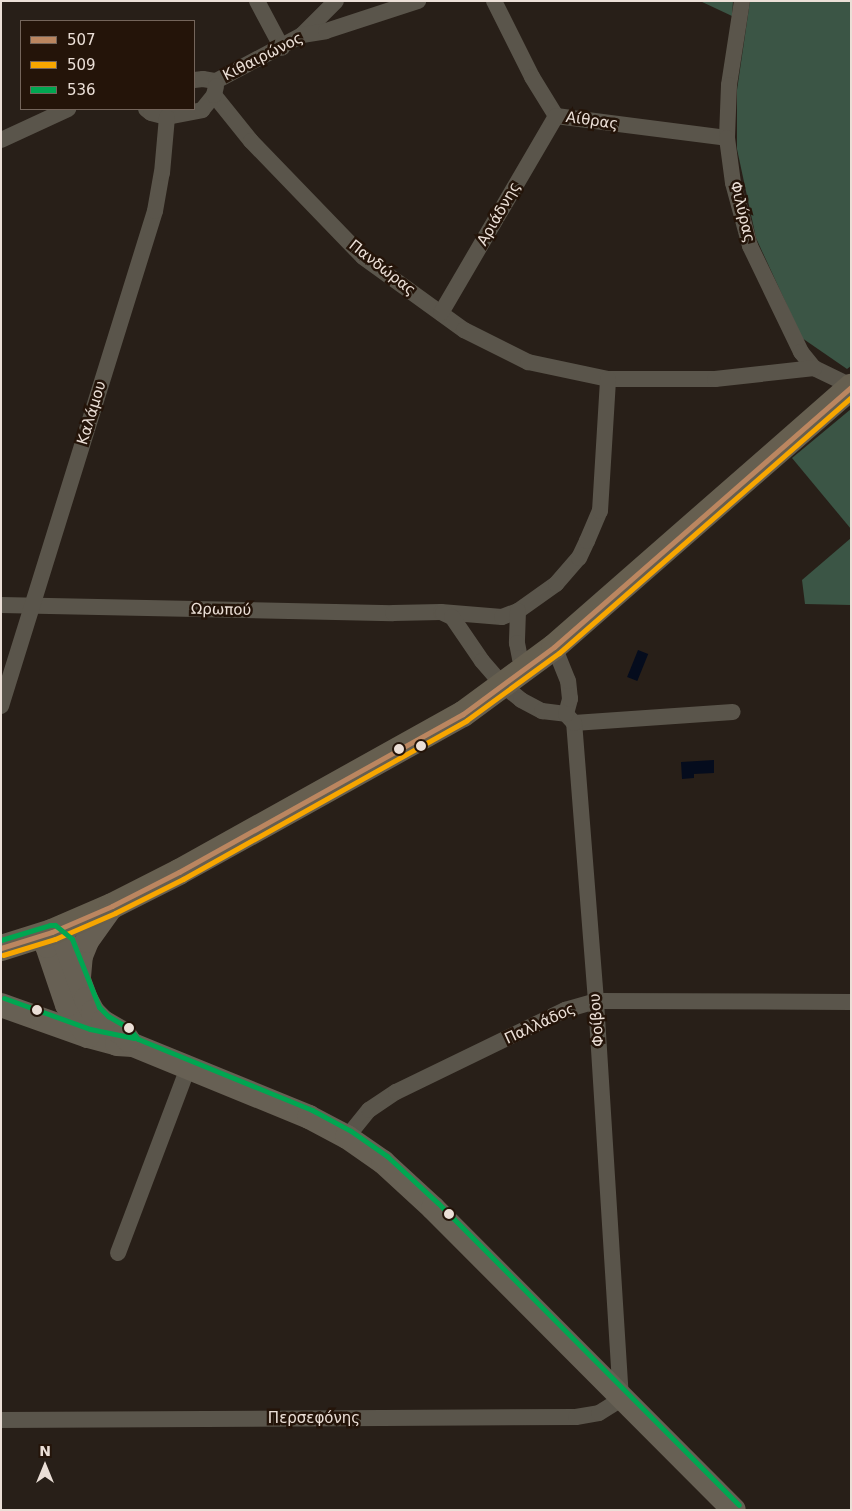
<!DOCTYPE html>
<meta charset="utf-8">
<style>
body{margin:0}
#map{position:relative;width:852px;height:1511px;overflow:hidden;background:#281f18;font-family:"DejaVu Sans",sans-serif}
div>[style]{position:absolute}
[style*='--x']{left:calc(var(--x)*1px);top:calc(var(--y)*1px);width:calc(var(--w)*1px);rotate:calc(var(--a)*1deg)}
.forest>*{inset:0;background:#3b5545}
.water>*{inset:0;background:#050c1d;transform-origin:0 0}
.street>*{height:16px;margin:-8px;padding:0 8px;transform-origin:8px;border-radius:8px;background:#5a554b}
.secondary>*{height:24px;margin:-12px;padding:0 12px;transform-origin:12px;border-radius:12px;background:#676054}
.primary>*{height:26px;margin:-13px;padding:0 13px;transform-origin:13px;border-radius:13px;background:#665f50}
.bus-1>*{height:5px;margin:-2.5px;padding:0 2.5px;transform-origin:2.5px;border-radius:2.5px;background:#bb8660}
.bus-2>*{height:5px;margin:-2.5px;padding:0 2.5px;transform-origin:2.5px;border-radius:2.5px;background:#f7a600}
.bus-3>*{height:5px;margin:-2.5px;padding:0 2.5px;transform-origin:2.5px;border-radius:2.5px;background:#00a651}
.dots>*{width:14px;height:14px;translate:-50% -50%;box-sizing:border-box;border:2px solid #241409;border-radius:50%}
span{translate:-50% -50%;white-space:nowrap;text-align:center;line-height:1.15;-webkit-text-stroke:5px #241409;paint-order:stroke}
.street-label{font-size:15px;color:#ebdfd7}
.frame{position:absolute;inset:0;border:2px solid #ebdfd7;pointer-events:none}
.legend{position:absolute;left:20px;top:20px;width:175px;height:90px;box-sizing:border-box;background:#241409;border:1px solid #74655b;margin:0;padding:6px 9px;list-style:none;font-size:15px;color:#ebdfd7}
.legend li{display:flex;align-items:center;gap:10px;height:25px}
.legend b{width:25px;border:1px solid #74655b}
.north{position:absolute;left:20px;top:1441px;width:50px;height:50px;-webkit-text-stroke:4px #241409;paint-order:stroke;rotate:0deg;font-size:14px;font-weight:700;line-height:20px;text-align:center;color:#ebdfd7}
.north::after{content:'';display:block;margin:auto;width:18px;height:22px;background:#ebdfd7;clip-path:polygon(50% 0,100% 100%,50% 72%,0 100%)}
</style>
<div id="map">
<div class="forest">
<i style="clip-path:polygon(700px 1px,733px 1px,732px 16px)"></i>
<i style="clip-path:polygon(750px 1px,851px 1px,851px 366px,847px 369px,802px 338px,756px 238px,737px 149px,737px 90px)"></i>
<i style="clip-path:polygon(851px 409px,851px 529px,792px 458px)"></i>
<i style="clip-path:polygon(851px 538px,851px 605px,805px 604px,802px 580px)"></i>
</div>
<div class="water">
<i style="left:638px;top:650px;width:11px;height:29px;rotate:22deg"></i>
<i style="clip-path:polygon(714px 760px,714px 773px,694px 774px,694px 778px,682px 779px,681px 762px)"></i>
</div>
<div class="street">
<i style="--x:257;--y:1;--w:53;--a:62"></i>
<i style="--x:494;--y:1;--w:85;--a:63.4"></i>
<i style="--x:532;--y:77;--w:46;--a:58.4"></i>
<i style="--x:556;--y:116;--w:172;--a:7.3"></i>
<i style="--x:742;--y:1;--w:85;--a:98.8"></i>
<i style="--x:729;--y:85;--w:53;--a:92.2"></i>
<i style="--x:727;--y:138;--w:45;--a:82.4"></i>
<i style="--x:733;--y:183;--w:65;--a:74.9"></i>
<i style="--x:750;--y:246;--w:118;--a:64.3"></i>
<i style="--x:801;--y:352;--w:21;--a:51"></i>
<i style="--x:814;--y:368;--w:41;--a:25.9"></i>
<i style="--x:302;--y:35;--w:48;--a:-45"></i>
<i style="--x:194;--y:80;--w:9;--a:-6"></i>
<i style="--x:203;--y:79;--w:13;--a:9"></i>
<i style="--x:216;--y:81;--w:98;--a:-28.1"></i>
<i style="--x:302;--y:35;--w:24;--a:-9"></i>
<i style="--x:326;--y:31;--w:97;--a:-18.1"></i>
<i style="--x:214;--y:95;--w:59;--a:51.2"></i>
<i style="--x:251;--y:141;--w:161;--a:46"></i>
<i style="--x:363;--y:257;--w:125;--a:35.9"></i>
<i style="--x:464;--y:330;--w:72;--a:26.6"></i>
<i style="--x:528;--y:362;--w:82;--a:12"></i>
<i style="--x:608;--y:379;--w:107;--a:0"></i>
<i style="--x:715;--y:379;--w:100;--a:-6.3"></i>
<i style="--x:146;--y:109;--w:6;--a:39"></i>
<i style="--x:151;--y:113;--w:16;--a:14"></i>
<i style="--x:167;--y:117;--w:36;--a:-11"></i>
<i style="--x:202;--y:110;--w:19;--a:-51"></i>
<i style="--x:214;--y:95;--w:9;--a:-77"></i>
<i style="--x:1;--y:140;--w:74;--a:-24.8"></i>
<i style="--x:441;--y:313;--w:228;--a:-59.7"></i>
<i style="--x:1;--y:605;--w:392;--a:1.2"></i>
<i style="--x:393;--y:613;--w:48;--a:-1.2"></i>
<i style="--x:441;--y:612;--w:61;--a:4.7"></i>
<i style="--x:502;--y:617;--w:17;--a:-21"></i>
<i style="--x:518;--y:611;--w:47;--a:-35.4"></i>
<i style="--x:556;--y:584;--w:35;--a:-49"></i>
<i style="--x:579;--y:558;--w:19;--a:-65"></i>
<i style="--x:587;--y:541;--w:33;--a:-67"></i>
<i style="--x:600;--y:511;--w:132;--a:-86.5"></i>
<i style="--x:518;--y:611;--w:32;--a:92"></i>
<i style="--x:517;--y:643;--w:15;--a:79"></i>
<i style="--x:520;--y:658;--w:12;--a:55"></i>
<i style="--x:443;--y:613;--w:10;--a:24"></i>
<i style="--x:452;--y:617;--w:53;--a:55.7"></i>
<i style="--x:482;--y:661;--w:33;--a:49"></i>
<i style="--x:504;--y:686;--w:22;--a:39"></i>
<i style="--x:521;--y:700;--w:24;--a:28"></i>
<i style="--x:542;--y:711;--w:24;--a:7"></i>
<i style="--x:1;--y:706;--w:518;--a:-72.72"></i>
<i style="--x:155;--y:211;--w:39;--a:-80"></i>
<i style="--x:162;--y:173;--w:56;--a:-84.9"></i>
<i style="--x:574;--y:723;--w:159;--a:-4"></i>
<i style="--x:347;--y:1137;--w:35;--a:-51"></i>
<i style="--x:369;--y:1110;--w:32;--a:-34"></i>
<i style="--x:396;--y:1092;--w:188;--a:-25.9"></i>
<i style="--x:565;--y:1010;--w:32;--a:-16"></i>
<i style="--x:596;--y:1001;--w:255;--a:0.2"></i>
<i style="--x:118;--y:1253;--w:198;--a:-69.3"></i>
<i style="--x:1;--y:1420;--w:575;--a:-0.3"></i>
<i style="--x:576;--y:1417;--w:23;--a:-10"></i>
<i style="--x:599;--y:1413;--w:26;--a:-32"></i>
<i style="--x:621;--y:1399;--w:399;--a:-93.6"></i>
<i style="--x:596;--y:1001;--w:279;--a:-94.5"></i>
<i style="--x:574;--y:723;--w:12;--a:-132"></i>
<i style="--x:566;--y:714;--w:16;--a:-75"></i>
<i style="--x:570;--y:699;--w:18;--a:-96"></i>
<i style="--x:568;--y:681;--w:37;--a:-112"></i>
</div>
<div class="secondary">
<i style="--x:79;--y:977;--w:21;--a:-85"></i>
<i style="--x:81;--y:956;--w:16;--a:-68"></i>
<i style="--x:87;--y:941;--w:43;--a:-54.5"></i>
<i style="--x:1;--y:1005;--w:92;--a:19.6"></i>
<i style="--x:88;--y:1036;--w:30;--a:15"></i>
<i style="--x:117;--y:1044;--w:16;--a:4"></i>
<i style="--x:133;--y:1045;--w:190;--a:22.2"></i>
<i style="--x:309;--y:1117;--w:43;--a:27.8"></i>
<i style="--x:347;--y:1137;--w:44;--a:34.8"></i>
<i style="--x:383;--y:1162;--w:68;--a:42.6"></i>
<i style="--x:433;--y:1208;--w:426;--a:45.1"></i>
<i style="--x:88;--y:1036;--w:37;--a:-124"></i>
<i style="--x:67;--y:1005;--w:62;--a:-108.7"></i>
<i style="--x:47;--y:946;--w:15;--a:-70"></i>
<i style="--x:52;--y:932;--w:16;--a:38"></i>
<i style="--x:65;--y:942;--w:61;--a:69.8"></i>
<i style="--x:86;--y:999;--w:15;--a:62"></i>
<i style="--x:93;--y:1012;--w:14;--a:45"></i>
<i style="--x:103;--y:1022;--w:24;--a:30"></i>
<i style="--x:124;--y:1034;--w:7;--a:56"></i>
</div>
<div class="primary">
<i style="--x:1;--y:948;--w:53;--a:-17.4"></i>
<i style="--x:52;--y:932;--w:65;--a:-23.4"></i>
<i style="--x:112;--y:906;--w:75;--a:-26.9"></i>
<i style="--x:179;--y:872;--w:325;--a:-29.1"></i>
<i style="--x:463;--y:714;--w:113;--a:-36.4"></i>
<i style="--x:554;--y:647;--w:395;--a:-41.2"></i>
</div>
<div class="bus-1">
<i style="--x:1;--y:948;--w:53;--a:-17.4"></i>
<i style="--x:52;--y:932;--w:65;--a:-23.4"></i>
<i style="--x:112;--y:906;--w:75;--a:-26.9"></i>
<i style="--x:179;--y:872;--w:325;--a:-29.1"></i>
<i style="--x:463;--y:714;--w:113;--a:-36.4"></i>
<i style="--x:554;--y:647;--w:395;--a:-41.2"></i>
</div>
<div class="bus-2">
<i style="--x:3;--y:955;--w:54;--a:-17.1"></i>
<i style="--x:55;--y:939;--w:65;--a:-23.4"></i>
<i style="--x:115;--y:913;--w:76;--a:-26.6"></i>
<i style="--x:183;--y:879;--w:325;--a:-29.2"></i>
<i style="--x:467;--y:720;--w:114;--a:-36.1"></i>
<i style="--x:559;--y:653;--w:388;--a:-41.2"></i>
</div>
<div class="bus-3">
<i style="--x:1;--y:940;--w:51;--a:-17"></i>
<i style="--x:50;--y:925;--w:5;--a:0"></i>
<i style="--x:55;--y:925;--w:22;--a:39"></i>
<i style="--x:72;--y:939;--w:73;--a:68.3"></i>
<i style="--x:99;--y:1007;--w:13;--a:45"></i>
<i style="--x:108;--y:1016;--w:24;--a:30"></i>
<i style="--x:129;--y:1028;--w:14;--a:51"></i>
<i style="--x:138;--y:1039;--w:188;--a:22.2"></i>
<i style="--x:312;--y:1110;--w:44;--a:28.3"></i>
<i style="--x:351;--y:1131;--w:44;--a:34.8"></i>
<i style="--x:387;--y:1156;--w:69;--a:42.7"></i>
<i style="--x:438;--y:1203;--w:426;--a:45.1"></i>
<i style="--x:4;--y:998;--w:91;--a:19.8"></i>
<i style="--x:90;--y:1029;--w:45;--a:11.6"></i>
</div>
<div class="dots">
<i style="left:421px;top:746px;background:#ebdfd7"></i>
<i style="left:399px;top:749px;background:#ebdfd7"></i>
<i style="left:37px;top:1010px;background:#ebdfd7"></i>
<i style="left:129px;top:1028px;background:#ebdfd7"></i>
<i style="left:449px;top:1214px;background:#ebdfd7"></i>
</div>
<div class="street-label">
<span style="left:263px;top:57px;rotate:-27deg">Κιθαιρώνος</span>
<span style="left:592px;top:121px;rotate:8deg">Αίθρας</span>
<span style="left:742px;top:212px;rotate:76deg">Φιλύρας</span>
<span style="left:499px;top:214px;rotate:-60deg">Αριάδνης</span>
<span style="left:382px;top:268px;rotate:38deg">Πανδώρας</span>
<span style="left:92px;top:413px;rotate:-73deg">Καλάμου</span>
<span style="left:221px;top:610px;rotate:1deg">Ωρωπού</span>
<span style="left:597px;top:1020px;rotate:-94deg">Φοίβου</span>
<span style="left:540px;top:1024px;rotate:-25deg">Παλλάδος</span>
<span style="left:314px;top:1419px">Περσεφόνης</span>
</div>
<div class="frame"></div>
<ul class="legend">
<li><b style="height:6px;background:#bb8660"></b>507</li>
<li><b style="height:6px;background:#f7a600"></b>509</li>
<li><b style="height:6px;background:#00a651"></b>536</li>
</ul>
<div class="north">N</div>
</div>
